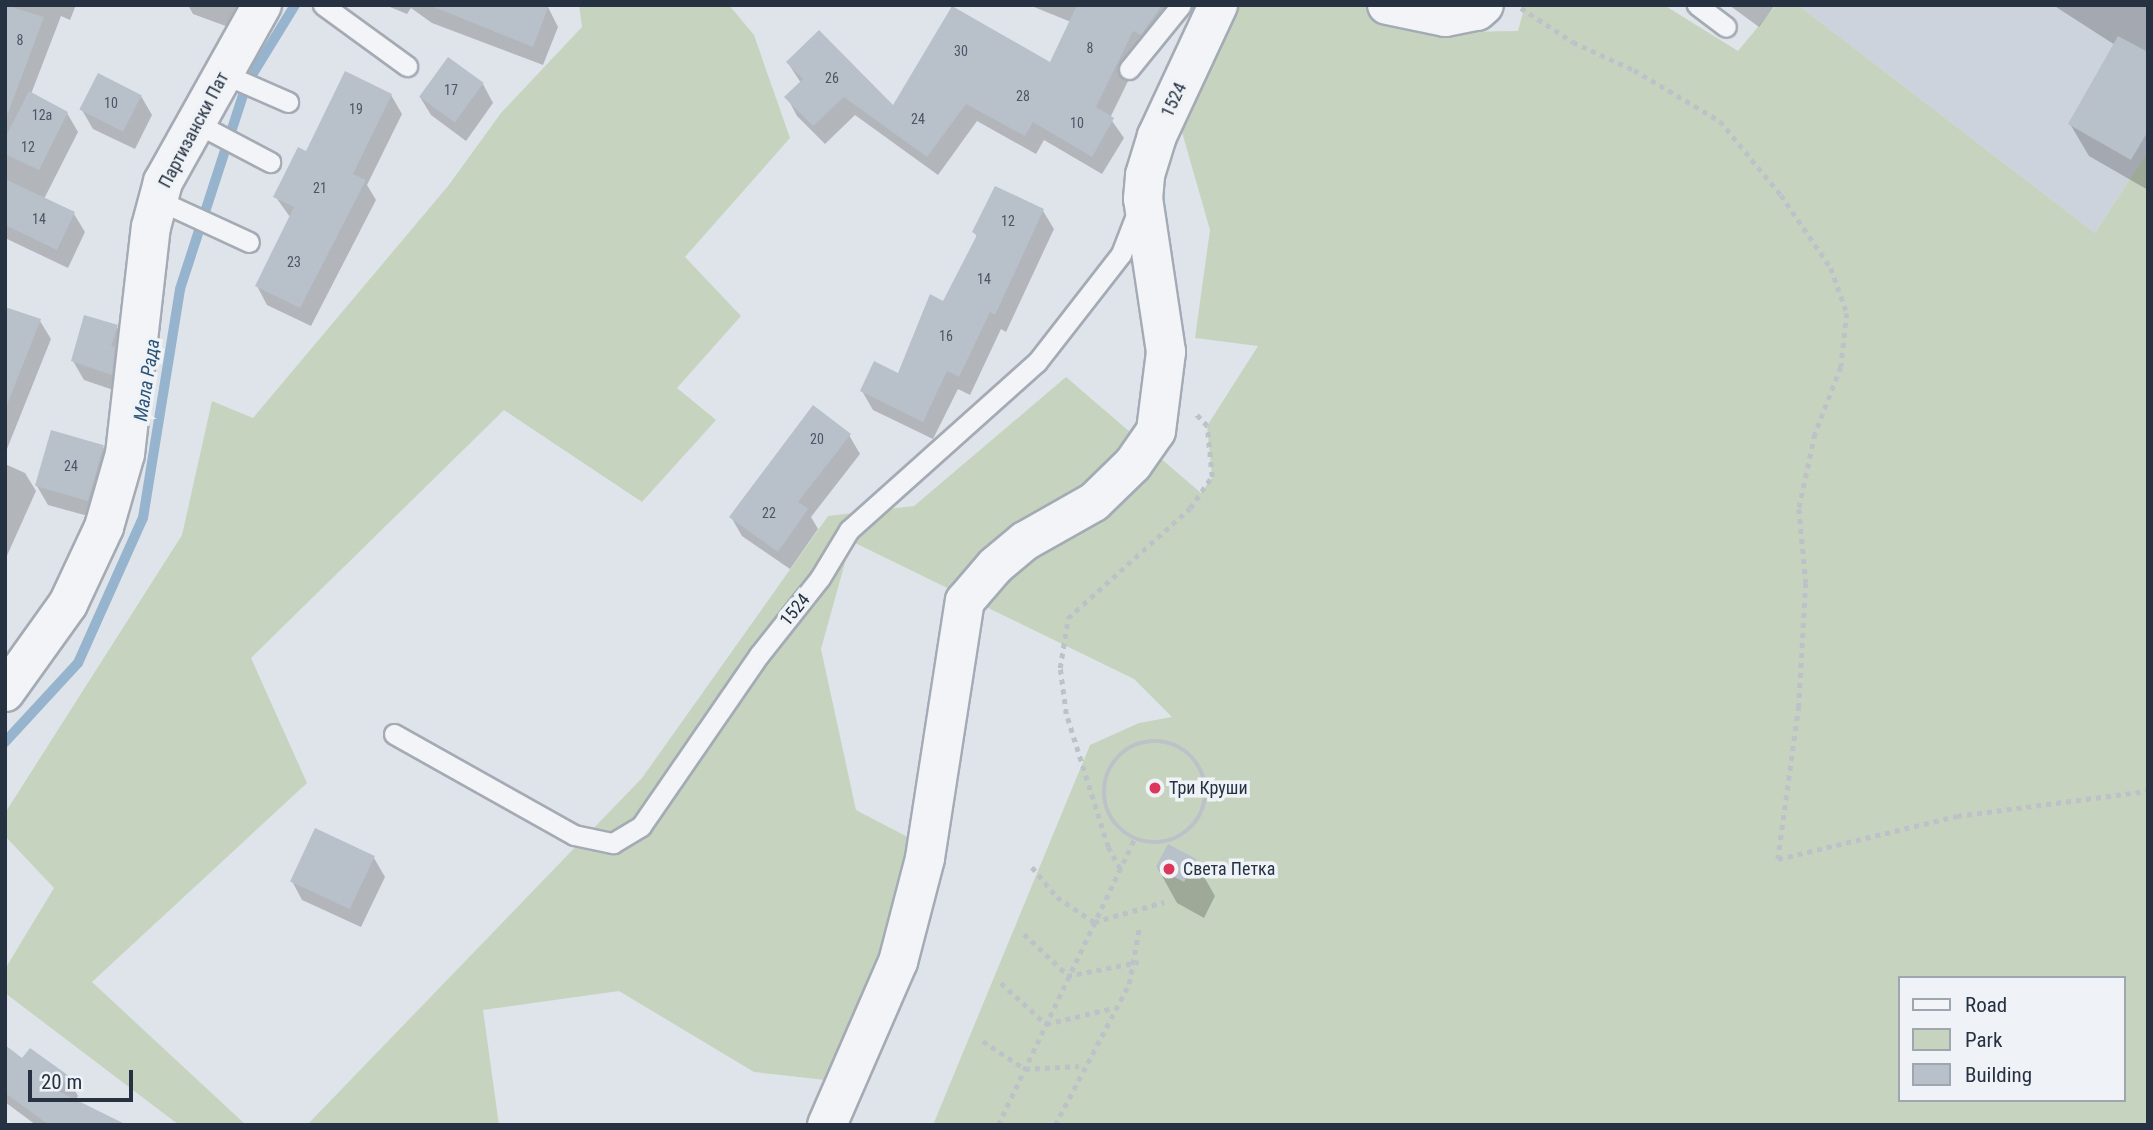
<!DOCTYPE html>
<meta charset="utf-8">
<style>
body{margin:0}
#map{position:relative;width:2153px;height:1130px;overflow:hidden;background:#dfe4ea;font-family:"Roboto Condensed",sans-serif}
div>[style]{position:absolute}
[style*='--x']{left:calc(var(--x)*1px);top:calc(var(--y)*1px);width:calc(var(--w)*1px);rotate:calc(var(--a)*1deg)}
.built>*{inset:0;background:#cdd3dc}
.green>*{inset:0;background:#c6d4bf}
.shadow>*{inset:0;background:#0003}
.stream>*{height:10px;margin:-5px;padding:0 5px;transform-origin:5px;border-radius:5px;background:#96b4cd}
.building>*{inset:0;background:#b8c0ca;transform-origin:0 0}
.path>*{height:4.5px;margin-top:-2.25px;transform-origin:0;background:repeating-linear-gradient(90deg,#bdc2c9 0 5px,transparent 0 10px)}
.path>.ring{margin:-2.25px;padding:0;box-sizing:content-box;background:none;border:4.5px solid #bdc2c9;border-radius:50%}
.roads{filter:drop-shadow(2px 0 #a4abb4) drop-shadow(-2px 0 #a4abb4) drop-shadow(0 2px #a4abb4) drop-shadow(0 -2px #a4abb4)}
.service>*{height:19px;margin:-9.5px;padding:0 9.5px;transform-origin:9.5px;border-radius:9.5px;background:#f2f4f8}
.minor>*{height:38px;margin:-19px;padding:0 19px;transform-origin:19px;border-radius:19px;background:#f2f4f8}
.dots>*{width:19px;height:19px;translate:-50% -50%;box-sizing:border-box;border:4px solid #eff3f7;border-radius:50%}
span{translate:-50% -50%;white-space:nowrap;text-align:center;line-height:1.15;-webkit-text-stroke:7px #eff3f7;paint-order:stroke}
.number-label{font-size:14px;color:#4a5664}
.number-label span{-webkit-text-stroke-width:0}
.street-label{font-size:18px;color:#263242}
.poi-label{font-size:18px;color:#263242}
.left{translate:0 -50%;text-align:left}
.water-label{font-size:19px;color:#2c547a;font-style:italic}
.frame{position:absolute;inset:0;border:7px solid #263242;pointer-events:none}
.legend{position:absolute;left:1898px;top:976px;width:228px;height:126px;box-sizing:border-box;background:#eff3f7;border:2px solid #9fa6af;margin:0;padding:9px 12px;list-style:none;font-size:21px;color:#263242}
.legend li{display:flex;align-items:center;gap:14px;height:35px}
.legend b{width:35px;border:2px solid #9fa6af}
.scale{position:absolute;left:28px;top:1070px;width:105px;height:32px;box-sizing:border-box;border:4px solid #263242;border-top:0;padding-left:9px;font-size:21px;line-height:24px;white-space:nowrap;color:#263242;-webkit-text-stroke:5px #eff3f7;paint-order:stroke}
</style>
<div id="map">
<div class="built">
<i style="clip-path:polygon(1798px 5px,2148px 5px,2148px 151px,2095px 233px)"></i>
</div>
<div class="green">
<i style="clip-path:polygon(579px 5px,729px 5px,754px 35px,790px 138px,685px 257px,741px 316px,677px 388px,716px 420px,642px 502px,504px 410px,251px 658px,307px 783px,92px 982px,246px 1125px,179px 1125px,5px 993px,5px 969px,54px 888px,5px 836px,5px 813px,182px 535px,212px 401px,253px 418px,448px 186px,501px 113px,582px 27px)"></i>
<i style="clip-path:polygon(evenodd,1228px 5px,1367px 5px,1389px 21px,1452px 32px,1518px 31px,1525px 5px,1664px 5px,1738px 51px,1776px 5px,1798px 5px,2095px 233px,2148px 151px,2148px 1125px,933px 1125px,1090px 745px,1139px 723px,1172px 717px,1134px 679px,851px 541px,821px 649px,856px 810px,923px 845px,835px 1081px,754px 1072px,619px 991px,483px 1010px,499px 1125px,307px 1125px,642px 778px,828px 516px,914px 506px,1066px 377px,1201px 493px,1212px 477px,1207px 426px,1258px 346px,1195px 338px,1210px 230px,1178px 118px,1228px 5px,1899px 978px,2123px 978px,2123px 1100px,1899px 1100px,1899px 978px)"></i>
</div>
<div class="shadow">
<i style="clip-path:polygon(5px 5px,76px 5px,70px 20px,61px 16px,31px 94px,67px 113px,78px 132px,44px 199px,74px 214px,85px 232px,68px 268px,5px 238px)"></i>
<i style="clip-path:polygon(188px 5px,258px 5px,242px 32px,193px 14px)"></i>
<i style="clip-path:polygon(385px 5px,547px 5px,558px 27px,543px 65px,432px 23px,411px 8px,407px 14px)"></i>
<i style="clip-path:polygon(1029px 5px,1196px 5px,1195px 11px,1182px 8px,1131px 75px,1110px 118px,1124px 138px,1102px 174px,1044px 140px,1036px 154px,977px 121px,938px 175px,855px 115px,825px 144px,797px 116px,787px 97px,801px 83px,788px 63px,894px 108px,1050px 65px,1071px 22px)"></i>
<i style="clip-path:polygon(1729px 5px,1775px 5px,1759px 27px)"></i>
<i style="clip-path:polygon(2053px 5px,2148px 5px,2148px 190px,2089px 156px,2070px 124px,2115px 45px)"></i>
<i style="clip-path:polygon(483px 84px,493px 103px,466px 141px,431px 115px,420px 97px)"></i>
<i style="clip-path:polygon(391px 95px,402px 114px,367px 185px,376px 200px,311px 326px,267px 305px,257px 286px,290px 217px,275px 196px,307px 153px)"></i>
<i style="clip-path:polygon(141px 96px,152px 115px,135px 149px,93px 129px,82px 110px)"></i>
<i style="clip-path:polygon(1043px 211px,1054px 229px,1006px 332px,1001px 329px,970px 395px,958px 389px,933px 439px,873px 410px,862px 391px,899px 375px,944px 303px,978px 238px,974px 232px)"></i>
<i style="clip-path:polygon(5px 318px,40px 321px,51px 339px,5px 454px)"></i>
<i style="clip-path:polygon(117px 327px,127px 346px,122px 393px,84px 380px,73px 361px)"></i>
<i style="clip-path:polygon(849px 435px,860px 454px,811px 517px,818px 529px,790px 569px,742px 536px,731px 517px)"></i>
<i style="clip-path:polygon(103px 447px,114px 465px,99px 519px,48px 505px,37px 486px)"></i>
<i style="clip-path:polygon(5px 464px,25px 473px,36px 491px,5px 560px)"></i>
<i style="clip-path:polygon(374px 858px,385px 877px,361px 927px,302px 900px,292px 881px)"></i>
<i style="clip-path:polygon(1195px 861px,1215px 896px,1204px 918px,1177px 903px,1157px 867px)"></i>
<i style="clip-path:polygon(5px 1047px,23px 1060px,68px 1077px,78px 1096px,75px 1101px,120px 1125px,36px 1125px,5px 1102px)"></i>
</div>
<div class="stream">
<i style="--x:5;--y:742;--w:108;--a:-47.3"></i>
<i style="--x:78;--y:663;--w:159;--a:-65.9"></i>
<i style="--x:143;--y:518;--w:232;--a:-80.8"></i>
<i style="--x:180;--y:289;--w:217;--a:-72"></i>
<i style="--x:247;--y:83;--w:92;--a:-58.4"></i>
</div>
<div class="building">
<i style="clip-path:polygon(5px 5px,44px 17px,8px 113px,5px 112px)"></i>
<i style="clip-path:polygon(429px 5px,549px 5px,533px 47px)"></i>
<i style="clip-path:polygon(1077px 5px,1162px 5px,1141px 35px,1133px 31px,1096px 107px,1114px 118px,1092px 157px,1033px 122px,1025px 136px,966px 104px,927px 157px,844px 97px,813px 126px,784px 97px,803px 79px,786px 62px,819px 30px,893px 105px,952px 6px,1050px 62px)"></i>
<i style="clip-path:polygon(2118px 36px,2148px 52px,2148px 131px,2131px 160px,2068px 124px)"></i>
<i style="left:448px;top:57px;width:44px;height:49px;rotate:36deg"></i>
<i style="clip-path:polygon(345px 71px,392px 94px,353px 174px,366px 180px,300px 308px,255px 286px,294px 207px,273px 197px,298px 147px,306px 151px)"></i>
<i style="left:98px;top:73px;width:49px;height:41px;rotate:27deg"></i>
<i style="clip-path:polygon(29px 91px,68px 112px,39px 170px,5px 154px,5px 138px)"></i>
<i style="clip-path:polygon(5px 179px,75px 212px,57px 250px,5px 225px)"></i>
<i style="clip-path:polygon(995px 186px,1044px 209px,995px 315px,990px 312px,959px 377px,947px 371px,923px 422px,860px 391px,874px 361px,898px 373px,930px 294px,943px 301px,977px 235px,972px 232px)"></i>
<i style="clip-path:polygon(5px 307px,41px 319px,7px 405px,5px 405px)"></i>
<i style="clip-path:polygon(84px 315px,118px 325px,111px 346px,115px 347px,112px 375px,71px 361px)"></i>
<i style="clip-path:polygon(813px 405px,851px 434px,798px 502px,808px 509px,778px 552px,729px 517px)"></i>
<i style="left:51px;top:430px;width:55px;height:58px;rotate:16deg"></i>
<i style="left:315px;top:828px;width:66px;height:59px;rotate:25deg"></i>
<i style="left:1168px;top:844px;width:32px;height:26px;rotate:28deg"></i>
<i style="clip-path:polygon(5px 1045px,22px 1058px,30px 1048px,69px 1076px,58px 1091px,127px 1125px,49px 1125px,5px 1093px)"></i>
</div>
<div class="path">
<i style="--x:1521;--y:8;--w:62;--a:33.2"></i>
<i style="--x:1573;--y:42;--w:67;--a:24.7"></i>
<i style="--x:1634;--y:70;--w:100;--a:30.7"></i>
<i style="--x:1720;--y:121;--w:96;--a:50.5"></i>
<i style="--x:1781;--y:195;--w:88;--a:55.6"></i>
<i style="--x:1831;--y:268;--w:48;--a:70.4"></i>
<i style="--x:1847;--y:313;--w:54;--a:96.3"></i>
<i style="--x:1841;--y:367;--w:72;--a:111.2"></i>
<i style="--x:1815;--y:434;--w:77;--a:102"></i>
<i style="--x:1799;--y:509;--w:74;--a:84.6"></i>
<i style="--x:1806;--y:583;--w:123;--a:93.3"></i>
<i style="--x:1799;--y:706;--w:154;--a:97.8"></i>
<i style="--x:1778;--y:859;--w:184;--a:-13.5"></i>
<i style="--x:1957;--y:816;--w:193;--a:-7.5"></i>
<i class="ring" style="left:1104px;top:741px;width:97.5px;height:97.5px"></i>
<i style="--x:1032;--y:867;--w:39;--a:50"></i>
<i style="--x:1057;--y:897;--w:45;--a:34"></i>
<i style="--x:1094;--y:922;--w:73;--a:-15.9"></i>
<i style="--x:1120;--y:869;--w:25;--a:-119"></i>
<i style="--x:1108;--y:847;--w:139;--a:-107.5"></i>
<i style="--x:1066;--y:714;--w:46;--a:-97.4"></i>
<i style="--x:1060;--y:668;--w:51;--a:-80.9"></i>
<i style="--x:1068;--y:618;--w:164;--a:-42"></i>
<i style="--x:1190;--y:508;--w:38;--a:-55"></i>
<i style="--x:1212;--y:477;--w:51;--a:-95.6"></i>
<i style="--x:1207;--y:426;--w:18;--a:-133"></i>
<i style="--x:1024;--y:934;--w:60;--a:43"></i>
<i style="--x:1067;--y:976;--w:73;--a:-11"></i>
<i style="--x:1001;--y:983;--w:61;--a:42.3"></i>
<i style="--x:1046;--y:1024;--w:69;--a:-13.4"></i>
<i style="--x:983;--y:1041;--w:50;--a:33.7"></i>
<i style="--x:1025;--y:1069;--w:54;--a:-3.2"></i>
<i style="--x:998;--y:1125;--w:316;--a:-64.5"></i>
<i style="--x:1055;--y:1125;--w:159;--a:-62.3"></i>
<i style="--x:1129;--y:984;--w:56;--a:-79.7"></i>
</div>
<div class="roads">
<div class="service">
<i style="--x:323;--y:5;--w:104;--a:36"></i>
<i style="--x:1697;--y:5;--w:36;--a:37"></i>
<i style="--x:1129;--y:69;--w:82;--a:-50.9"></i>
<i style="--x:224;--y:74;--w:70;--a:23.6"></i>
<i style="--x:196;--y:123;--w:84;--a:27.8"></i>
<i style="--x:158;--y:200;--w:100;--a:24.8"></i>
<i style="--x:394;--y:734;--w:206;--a:29.3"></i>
<i style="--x:574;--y:835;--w:40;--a:12"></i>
<i style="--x:613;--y:843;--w:33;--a:-31"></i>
<i style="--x:641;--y:826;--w:208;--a:-55.4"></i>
<i style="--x:759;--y:655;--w:98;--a:-51.6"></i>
<i style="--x:820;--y:578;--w:56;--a:-58.9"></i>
<i style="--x:849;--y:530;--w:252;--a:-41.8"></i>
<i style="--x:1037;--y:362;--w:137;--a:-52.1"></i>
<i style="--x:1121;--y:254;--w:47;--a:-68.9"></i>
</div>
<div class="minor">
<i style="--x:1387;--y:5;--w:59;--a:11.7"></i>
<i style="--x:1445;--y:17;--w:33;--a:-11"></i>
<i style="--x:1477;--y:11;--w:9;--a:-41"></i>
<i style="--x:5;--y:692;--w:108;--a:-54.4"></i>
<i style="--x:68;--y:604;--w:85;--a:-64.9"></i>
<i style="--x:104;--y:527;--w:76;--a:-74"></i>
<i style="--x:125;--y:454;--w:228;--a:-83.5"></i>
<i style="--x:151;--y:227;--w:47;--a:-75.1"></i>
<i style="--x:163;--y:182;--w:203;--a:-60.8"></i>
<i style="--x:827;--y:1125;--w:178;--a:-66.5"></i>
<i style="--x:898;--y:962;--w:107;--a:-75.4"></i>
<i style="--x:925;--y:858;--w:260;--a:-81.2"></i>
<i style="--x:965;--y:601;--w:46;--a:-49.4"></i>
<i style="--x:995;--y:566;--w:39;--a:-40"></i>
<i style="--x:1025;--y:541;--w:79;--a:-29.5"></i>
<i style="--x:1094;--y:502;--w:54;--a:-44.3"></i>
<i style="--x:1133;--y:464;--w:40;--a:-55.1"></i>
<i style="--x:1156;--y:431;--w:80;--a:-82.8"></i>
<i style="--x:1166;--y:352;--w:155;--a:-98.5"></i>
<i style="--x:1143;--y:199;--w:24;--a:-85"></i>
<i style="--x:1145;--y:175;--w:41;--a:-72.9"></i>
<i style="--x:1157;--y:136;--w:145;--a:-65"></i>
</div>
</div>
<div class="dots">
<i style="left:1155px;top:788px;background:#db375a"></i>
<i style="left:1169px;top:869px;background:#db375a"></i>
</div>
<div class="number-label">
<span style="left:20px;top:40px">8</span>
<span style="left:1090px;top:48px">8</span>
<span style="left:961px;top:51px">30</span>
<span style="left:832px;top:78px">26</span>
<span style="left:451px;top:90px">17</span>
<span style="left:1023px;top:96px">28</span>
<span style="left:111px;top:103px">10</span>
<span style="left:356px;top:109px">19</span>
<span style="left:42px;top:115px">12а</span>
<span style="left:918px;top:119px">24</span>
<span style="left:1077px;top:123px">10</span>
<span style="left:28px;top:147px">12</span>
<span style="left:320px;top:188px">21</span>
<span style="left:39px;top:219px">14</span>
<span style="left:1008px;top:221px">12</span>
<span style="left:294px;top:262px">23</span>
<span style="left:984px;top:279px">14</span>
<span style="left:946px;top:336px">16</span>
<span style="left:817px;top:439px">20</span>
<span style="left:71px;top:466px">24</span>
<span style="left:769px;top:513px">22</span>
</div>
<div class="street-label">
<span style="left:1174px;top:100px;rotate:-65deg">1524</span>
<span style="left:194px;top:130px;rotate:-62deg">Партизански Пат</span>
<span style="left:795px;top:610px;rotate:-51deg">1524</span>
</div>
<div class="poi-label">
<span class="left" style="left:1169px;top:788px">Три Круши</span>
<span class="left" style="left:1183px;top:869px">Света Петка</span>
</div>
<div class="water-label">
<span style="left:147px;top:380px;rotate:-81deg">Мала Рада</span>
</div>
<div class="frame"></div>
<ul class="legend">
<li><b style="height:9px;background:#f2f4f8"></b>Road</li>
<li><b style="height:19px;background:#c6d4bf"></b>Park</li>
<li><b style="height:19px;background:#b8c0ca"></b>Building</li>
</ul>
<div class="scale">20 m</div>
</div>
